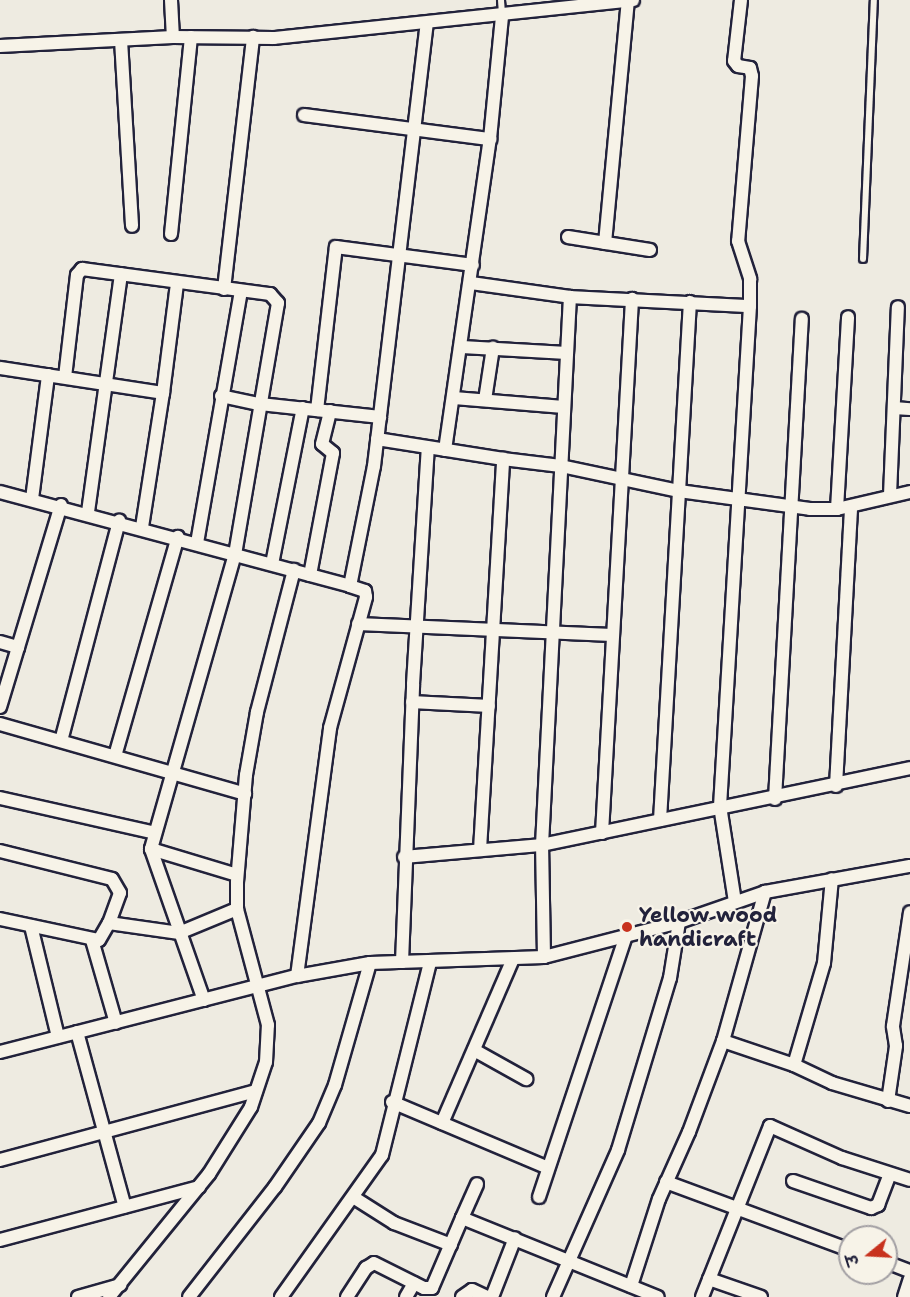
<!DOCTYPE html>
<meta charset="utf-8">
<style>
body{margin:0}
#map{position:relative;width:910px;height:1297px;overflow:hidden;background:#eeebe1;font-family:"Shantell Sans","Playpen Sans Deva",sans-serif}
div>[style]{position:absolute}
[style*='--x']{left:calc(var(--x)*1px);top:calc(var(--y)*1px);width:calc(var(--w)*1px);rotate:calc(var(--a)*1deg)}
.roads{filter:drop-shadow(2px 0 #22223b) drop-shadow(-2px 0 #22223b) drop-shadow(0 2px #22223b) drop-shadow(0 -2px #22223b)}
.lane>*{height:6px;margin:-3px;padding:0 3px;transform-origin:3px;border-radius:3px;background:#f7f3e8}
.street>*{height:12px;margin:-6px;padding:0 6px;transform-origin:6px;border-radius:6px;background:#f7f3e8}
.dots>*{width:16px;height:16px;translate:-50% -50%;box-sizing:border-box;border:3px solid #f7f3e8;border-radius:50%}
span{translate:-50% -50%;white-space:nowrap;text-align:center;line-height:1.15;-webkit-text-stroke:4.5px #f7f3e8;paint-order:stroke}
.poi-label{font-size:21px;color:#22223b;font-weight:700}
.left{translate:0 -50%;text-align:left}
.north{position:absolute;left:838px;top:1225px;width:60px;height:60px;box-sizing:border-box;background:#f7f3e8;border:2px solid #a29fa3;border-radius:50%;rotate:252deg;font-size:16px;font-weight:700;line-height:24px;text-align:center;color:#22223b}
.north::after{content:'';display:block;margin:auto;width:21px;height:27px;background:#c8321e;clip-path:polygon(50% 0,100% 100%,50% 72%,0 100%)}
</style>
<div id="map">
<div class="roads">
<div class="lane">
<i style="--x:501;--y:0;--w:15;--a:86"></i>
<i style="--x:863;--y:259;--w:259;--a:-87.6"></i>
</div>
<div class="street">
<i style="--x:171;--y:0;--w:37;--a:87"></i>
<i style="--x:741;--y:0;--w:61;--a:96.5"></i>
<i style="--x:734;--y:61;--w:6;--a:51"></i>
<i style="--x:738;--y:66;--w:12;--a:9"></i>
<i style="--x:750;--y:68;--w:8;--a:76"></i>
<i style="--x:752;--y:76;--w:166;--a:94.8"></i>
<i style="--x:738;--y:241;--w:40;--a:72"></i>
<i style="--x:750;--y:279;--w:27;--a:90"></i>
<i style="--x:121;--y:40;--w:186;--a:86.6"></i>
<i style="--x:0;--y:46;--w:173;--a:-3"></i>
<i style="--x:173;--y:37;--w:101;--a:0.6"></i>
<i style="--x:274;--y:38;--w:361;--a:-6"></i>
<i style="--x:304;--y:115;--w:188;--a:7.4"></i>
<i style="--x:171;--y:234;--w:198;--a:-84.2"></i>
<i style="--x:568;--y:237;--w:83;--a:9"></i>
<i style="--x:605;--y:243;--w:243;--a:-84.6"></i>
<i style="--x:471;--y:283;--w:100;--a:8"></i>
<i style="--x:224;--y:289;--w:254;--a:-83.4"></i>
<i style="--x:462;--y:347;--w:105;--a:3.3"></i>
<i style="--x:0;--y:368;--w:165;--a:8.7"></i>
<i style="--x:163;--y:393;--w:111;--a:-82.7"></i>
<i style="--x:65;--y:377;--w:103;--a:-83.3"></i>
<i style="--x:77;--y:275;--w:8;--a:-50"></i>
<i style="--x:82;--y:269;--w:190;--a:7.6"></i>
<i style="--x:270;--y:294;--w:12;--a:48"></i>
<i style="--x:278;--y:303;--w:255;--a:99.7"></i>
<i style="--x:235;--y:554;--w:307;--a:105.9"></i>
<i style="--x:151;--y:849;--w:160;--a:70.7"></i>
<i style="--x:221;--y:396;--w:40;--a:12"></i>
<i style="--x:260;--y:404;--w:121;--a:6.2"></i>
<i style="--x:454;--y:398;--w:110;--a:4.7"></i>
<i style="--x:485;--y:400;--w:53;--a:-81.3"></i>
<i style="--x:894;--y:408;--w:16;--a:4"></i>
<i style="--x:317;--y:410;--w:164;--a:-83.4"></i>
<i style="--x:336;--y:247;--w:138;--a:7.5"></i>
<i style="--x:377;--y:439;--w:128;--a:9"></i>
<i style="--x:445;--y:450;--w:314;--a:-81.8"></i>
<i style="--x:490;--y:139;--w:124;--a:-84.4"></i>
<i style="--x:0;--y:492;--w:362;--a:15"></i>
<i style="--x:890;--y:495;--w:188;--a:-87.6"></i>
<i style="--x:32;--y:499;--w:125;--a:-82.6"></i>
<i style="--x:837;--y:509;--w:192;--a:-86.7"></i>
<i style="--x:88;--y:512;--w:240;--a:-82.1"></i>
<i style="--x:142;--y:527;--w:136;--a:-81.1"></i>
<i style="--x:197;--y:543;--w:256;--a:-80.1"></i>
<i style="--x:272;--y:564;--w:159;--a:-78.8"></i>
<i style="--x:310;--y:575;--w:124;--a:-79.3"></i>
<i style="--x:333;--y:453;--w:14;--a:-141"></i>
<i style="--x:322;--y:444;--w:34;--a:-76"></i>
<i style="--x:358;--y:624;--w:254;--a:2.5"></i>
<i style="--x:0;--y:642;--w:19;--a:16"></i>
<i style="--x:412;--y:702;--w:77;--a:3"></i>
<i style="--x:0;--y:707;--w:211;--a:-73.2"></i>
<i style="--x:0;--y:724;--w:255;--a:15.9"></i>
<i style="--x:61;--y:741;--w:228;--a:-75.2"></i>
<i style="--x:115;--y:756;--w:228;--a:-74"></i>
<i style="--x:836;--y:786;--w:279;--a:-86.9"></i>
<i style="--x:0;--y:798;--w:159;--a:12.7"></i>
<i style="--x:775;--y:799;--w:481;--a:-86.8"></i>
<i style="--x:660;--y:820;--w:519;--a:-86.69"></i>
<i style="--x:602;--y:833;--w:535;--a:-86.78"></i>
<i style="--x:151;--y:849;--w:90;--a:16.8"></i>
<i style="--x:480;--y:850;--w:392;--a:-86.6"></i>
<i style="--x:503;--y:459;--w:58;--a:6.9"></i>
<i style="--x:561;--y:466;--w:121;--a:12"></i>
<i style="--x:679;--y:491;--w:132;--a:7.8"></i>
<i style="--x:810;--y:509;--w:27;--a:0"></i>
<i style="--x:837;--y:509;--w:75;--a:-13.1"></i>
<i style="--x:0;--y:851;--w:115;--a:14"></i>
<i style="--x:112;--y:879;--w:16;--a:60"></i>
<i style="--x:120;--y:893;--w:32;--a:110"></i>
<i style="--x:404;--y:857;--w:139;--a:-5"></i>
<i style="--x:542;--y:845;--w:376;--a:-11.8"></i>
<i style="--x:0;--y:919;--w:101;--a:12"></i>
<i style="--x:99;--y:940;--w:20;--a:-60"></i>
<i style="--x:109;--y:923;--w:71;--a:8.1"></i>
<i style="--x:179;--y:933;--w:63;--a:-22.5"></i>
<i style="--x:31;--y:926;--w:114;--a:76.3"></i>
<i style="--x:92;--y:940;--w:86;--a:73.9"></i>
<i style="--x:544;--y:957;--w:112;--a:-91"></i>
<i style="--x:542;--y:845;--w:549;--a:-87.08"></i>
<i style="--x:570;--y:297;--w:180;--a:2.9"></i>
<i style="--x:750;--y:306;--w:501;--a:93.43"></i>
<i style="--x:720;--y:806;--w:97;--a:81.1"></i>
<i style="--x:402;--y:962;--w:278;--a:-87.7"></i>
<i style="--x:413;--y:684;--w:237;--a:-86.4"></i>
<i style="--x:297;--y:976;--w:250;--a:-82.4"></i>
<i style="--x:330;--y:728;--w:136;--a:-74.6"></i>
<i style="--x:366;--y:597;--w:6;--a:-99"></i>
<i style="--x:365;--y:591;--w:16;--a:-162"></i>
<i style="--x:350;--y:586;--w:122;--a:-78.7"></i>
<i style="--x:374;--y:466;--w:445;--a:-83.2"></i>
<i style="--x:77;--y:1032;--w:181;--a:74.7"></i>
<i style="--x:723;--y:1041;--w:75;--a:18.7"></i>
<i style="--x:794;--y:1065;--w:42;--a:25.3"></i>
<i style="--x:832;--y:1083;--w:81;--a:16.4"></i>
<i style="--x:474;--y:1050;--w:60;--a:29.1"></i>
<i style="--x:0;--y:1052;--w:307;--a:-14.4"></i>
<i style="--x:297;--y:976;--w:74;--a:-10.1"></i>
<i style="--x:370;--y:963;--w:174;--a:-2"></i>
<i style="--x:544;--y:957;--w:139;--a:-14.5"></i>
<i style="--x:679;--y:922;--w:91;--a:-19.2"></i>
<i style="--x:765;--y:892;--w:147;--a:-10.2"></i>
<i style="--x:794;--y:1065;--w:106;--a:-73.6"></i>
<i style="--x:824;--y:963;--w:84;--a:-84.6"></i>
<i style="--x:888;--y:1101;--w:56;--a:-81.7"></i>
<i style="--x:896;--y:1046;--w:20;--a:-99"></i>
<i style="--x:893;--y:1026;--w:115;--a:-81.5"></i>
<i style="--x:392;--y:1102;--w:169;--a:22.9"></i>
<i style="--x:442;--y:1123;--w:179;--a:-66.6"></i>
<i style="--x:0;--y:1160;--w:265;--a:-15.1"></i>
<i style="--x:793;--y:1181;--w:83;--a:19.1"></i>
<i style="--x:871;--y:1208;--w:8;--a:-23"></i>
<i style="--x:878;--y:1205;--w:33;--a:-69"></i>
<i style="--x:666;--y:1182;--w:196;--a:20.3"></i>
<i style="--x:353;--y:1197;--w:49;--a:32.4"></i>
<i style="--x:394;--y:1223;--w:61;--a:21.1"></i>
<i style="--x:539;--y:1197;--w:275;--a:-71.6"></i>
<i style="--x:462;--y:1218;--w:37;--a:-66"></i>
<i style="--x:0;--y:1240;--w:206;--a:-14.9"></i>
<i style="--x:886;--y:1262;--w:26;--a:21"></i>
<i style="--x:709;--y:1279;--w:55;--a:19.1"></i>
<i style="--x:631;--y:1286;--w:91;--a:-72.2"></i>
<i style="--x:659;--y:1199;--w:73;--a:-65.9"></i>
<i style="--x:689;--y:1132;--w:97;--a:-69.5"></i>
<i style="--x:723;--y:1041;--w:155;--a:-74.3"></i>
<i style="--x:78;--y:1297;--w:44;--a:-15.9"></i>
<i style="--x:109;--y:1297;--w:159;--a:-50.9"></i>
<i style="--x:209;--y:1174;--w:79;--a:-57.9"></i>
<i style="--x:251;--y:1107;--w:47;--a:-71.6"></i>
<i style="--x:266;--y:1062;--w:37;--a:-87"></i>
<i style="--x:268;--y:1025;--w:120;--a:-105"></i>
<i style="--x:237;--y:909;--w:27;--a:-90"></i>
<i style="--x:237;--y:882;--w:107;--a:-85.2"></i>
<i style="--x:246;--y:775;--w:64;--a:-80.1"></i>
<i style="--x:257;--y:712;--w:147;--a:-75.4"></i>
<i style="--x:189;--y:1297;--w:140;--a:-52"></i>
<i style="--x:275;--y:1187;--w:78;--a:-55.5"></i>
<i style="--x:319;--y:1123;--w:41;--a:-67.2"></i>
<i style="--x:335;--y:1085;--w:127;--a:-74"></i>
<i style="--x:281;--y:1297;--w:174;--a:-54.6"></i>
<i style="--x:382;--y:1155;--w:199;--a:-76"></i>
<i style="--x:347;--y:1297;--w:35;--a:-57"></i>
<i style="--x:366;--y:1268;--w:9;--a:-32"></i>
<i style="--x:374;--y:1263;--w:56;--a:26.6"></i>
<i style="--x:424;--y:1288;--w:8;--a:0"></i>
<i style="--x:432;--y:1288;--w:76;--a:-66.8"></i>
<i style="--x:462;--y:1218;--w:211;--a:22"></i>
<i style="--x:406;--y:1297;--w:16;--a:-60"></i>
<i style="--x:462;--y:1297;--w:12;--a:-35"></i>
<i style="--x:472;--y:1290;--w:17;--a:25"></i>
<i style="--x:492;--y:1297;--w:63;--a:-68.7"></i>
<i style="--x:553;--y:1297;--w:161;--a:-66.1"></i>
<i style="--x:618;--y:1150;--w:180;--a:-73.2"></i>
<i style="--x:670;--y:978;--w:57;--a:-80.9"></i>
<i style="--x:702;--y:1297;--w:184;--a:-68.3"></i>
<i style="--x:770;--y:1126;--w:79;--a:24"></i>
<i style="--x:842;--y:1158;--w:71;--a:17.9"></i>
<i style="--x:904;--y:1297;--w:19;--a:-72"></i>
</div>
</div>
<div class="dots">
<i style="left:627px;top:927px;background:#c8321e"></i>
</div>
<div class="poi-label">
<span class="left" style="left:639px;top:927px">Yellow wood<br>handicraft</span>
</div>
<div class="north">उ</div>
</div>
